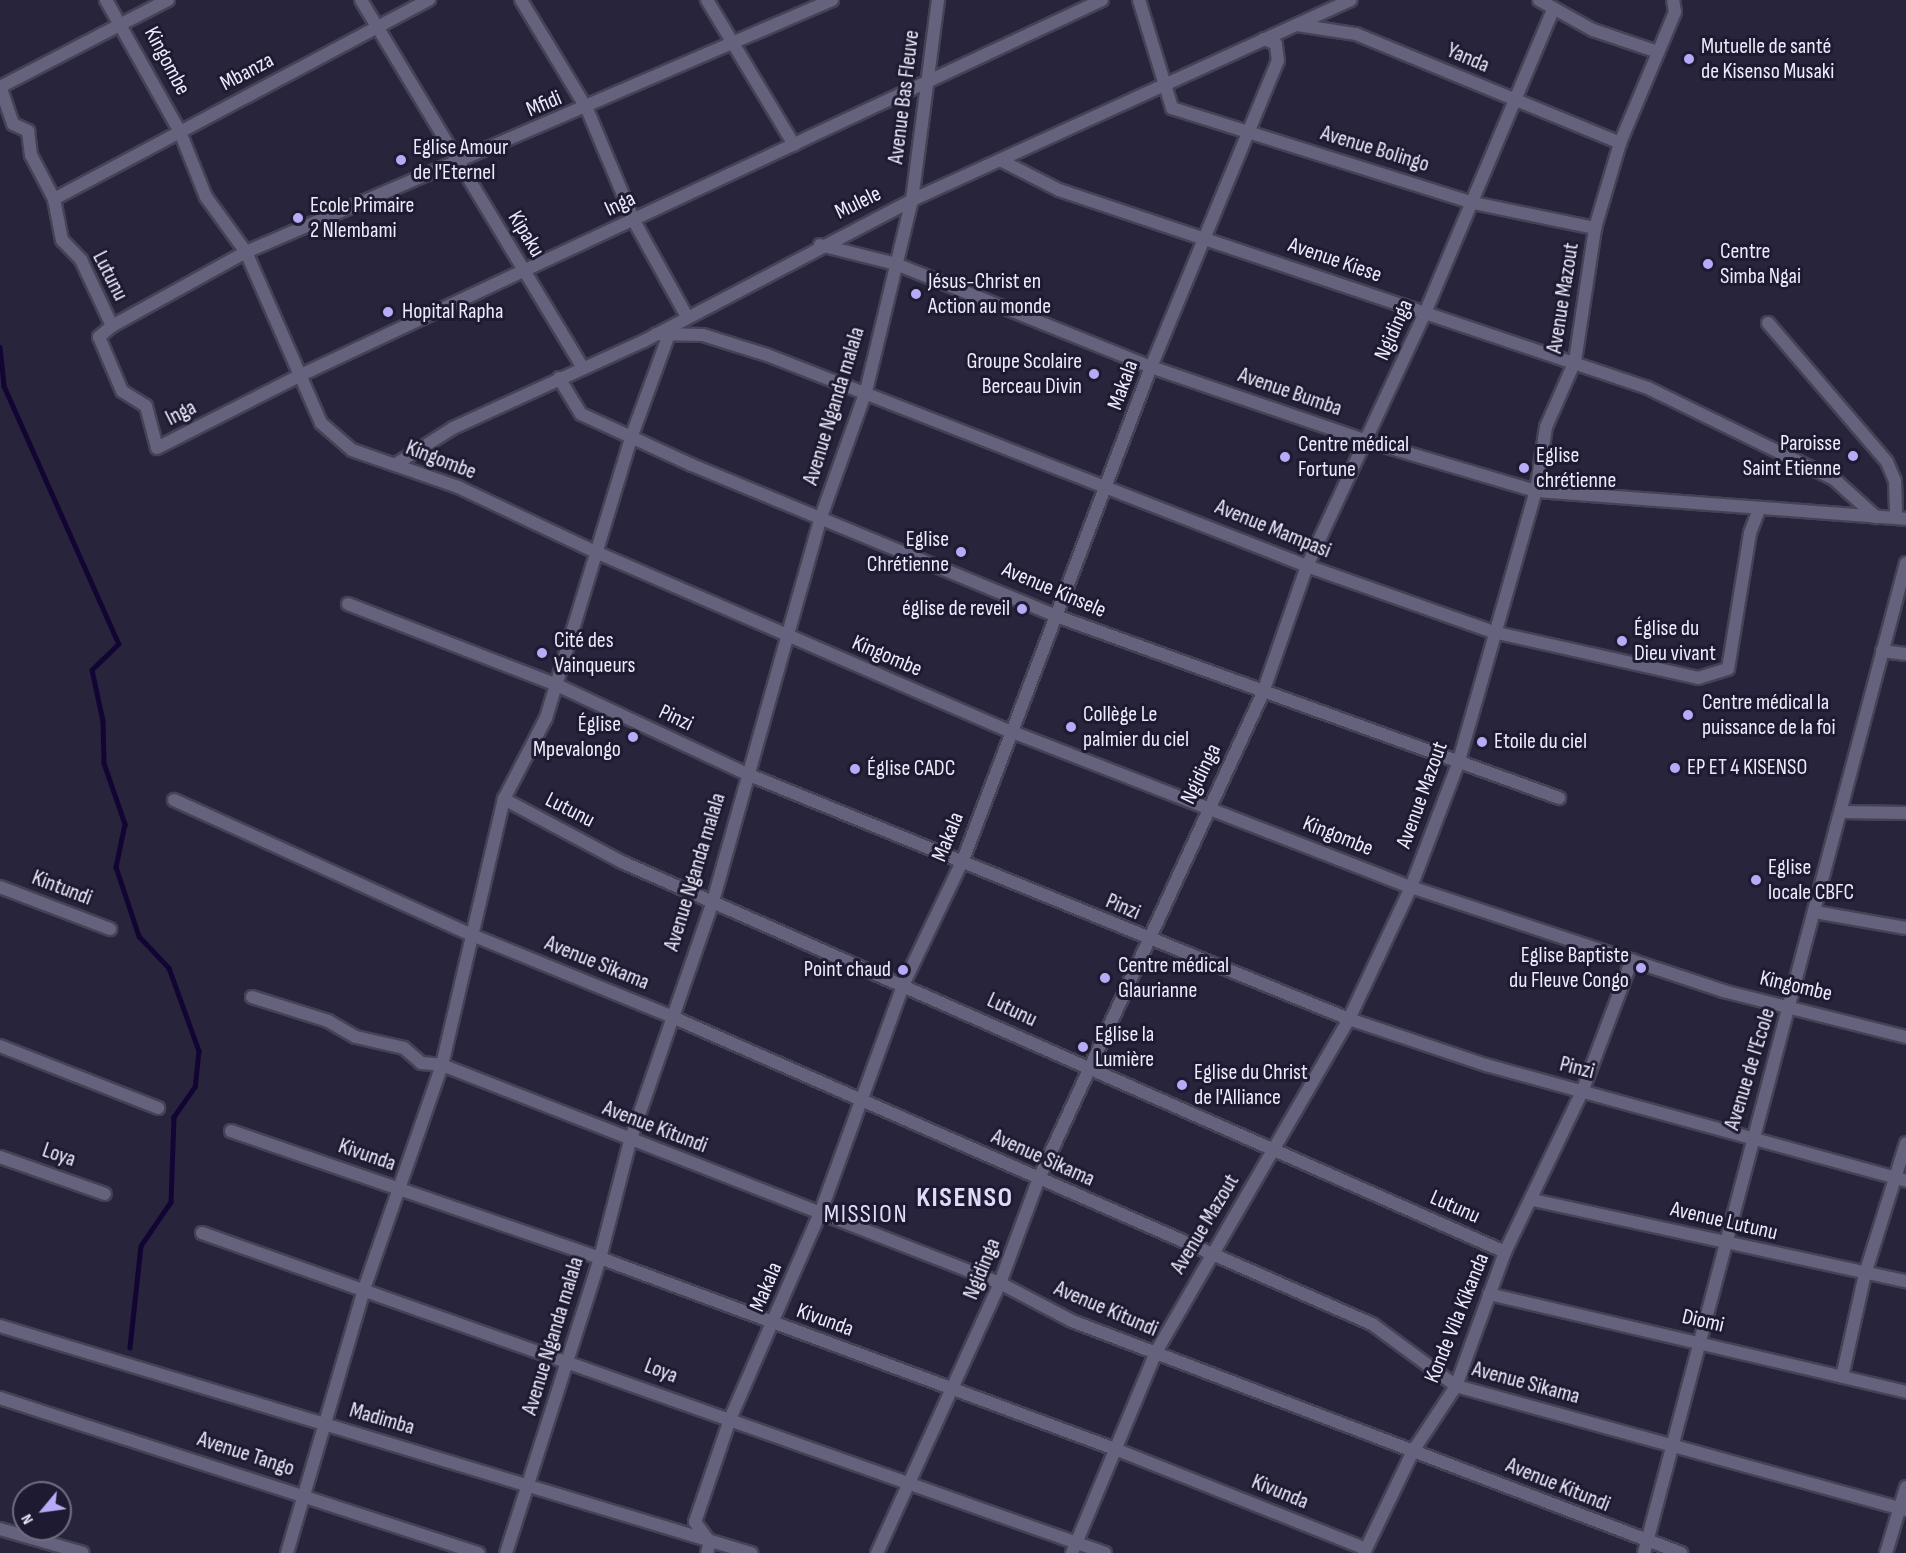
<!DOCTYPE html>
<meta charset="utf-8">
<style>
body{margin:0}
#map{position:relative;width:1906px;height:1553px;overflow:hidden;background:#28243c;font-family:"Sofia Sans Condensed",sans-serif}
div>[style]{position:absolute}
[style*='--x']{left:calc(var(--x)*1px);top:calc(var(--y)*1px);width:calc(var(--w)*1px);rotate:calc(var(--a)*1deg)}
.stream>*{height:4.5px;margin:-2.25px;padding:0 2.25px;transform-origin:2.25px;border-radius:2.25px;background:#130533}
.roads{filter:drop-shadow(2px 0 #464256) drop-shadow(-2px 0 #464256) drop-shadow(0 2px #464256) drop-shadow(0 -2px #464256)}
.street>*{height:12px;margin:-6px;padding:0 6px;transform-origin:6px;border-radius:6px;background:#65627e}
.dots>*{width:16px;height:16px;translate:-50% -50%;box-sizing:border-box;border:3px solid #1e1a31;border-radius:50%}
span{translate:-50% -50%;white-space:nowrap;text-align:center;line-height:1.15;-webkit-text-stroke:6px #1e1a31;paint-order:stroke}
.poi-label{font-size:22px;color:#ecebfb}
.left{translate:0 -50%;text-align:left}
.right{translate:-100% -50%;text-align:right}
.street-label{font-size:22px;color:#ecebfb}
.quarter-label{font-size:26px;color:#dfdbf9;letter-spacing:1.5px}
.district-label{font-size:28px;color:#dfdbf9;font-weight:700;letter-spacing:1.5px}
.north{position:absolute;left:12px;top:1481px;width:60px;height:60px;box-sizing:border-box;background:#1e1a31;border:2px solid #706e82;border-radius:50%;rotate:241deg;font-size:16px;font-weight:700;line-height:24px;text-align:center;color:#ecebfb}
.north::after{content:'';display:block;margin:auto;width:21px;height:27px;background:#b7abf8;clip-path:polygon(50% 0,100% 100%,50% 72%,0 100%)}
</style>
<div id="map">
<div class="stream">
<i style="--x:0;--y:347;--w:39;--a:84"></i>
<i style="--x:4;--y:386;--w:282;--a:66"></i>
<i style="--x:119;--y:644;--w:37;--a:136"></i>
<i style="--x:92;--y:670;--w:52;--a:77.8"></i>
<i style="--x:103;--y:721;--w:42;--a:88.6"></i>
<i style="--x:104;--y:763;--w:65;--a:71"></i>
<i style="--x:125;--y:824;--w:44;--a:101.8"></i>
<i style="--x:116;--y:867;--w:73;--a:71.6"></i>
<i style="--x:139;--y:936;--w:44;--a:46.8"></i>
<i style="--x:169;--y:968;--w:88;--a:70.1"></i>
<i style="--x:199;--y:1051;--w:36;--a:96"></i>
<i style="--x:195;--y:1087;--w:37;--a:125"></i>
<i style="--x:174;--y:1117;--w:85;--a:92"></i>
<i style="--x:171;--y:1202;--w:53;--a:124.3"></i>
<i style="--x:141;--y:1246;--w:102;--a:96.2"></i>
</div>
<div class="roads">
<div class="street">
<i style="--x:106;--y:0;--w:151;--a:60.7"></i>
<i style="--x:180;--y:132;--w:70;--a:68.2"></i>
<i style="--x:206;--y:197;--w:68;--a:54"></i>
<i style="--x:246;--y:252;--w:187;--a:66.3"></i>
<i style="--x:321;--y:423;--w:41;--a:41.1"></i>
<i style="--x:352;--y:450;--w:112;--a:19.2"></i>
<i style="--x:458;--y:487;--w:157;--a:25.3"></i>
<i style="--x:600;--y:554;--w:447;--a:23.4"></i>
<i style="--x:1010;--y:731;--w:430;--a:21.3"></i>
<i style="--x:1411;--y:887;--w:329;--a:18.4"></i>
<i style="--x:1723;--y:991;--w:189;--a:14.1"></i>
<i style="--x:361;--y:0;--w:428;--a:58.9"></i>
<i style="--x:521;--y:0;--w:127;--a:58.8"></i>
<i style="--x:587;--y:109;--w:121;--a:67.2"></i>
<i style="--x:634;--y:221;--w:107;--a:61"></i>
<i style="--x:707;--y:0;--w:169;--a:59"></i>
<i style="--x:1139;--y:0;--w:113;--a:73"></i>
<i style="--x:1172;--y:108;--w:317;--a:17.5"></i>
<i style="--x:1474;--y:203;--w:124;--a:11.7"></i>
<i style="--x:1539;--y:0;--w:62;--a:29.1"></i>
<i style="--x:1593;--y:30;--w:69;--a:18.7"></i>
<i style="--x:1297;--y:25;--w:60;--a:8.7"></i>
<i style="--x:1356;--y:34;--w:286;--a:22.4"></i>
<i style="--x:0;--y:86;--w:40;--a:71.1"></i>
<i style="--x:13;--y:124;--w:17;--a:25"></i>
<i style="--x:28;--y:131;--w:24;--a:83"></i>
<i style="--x:31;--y:155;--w:50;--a:62.4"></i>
<i style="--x:54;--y:199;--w:42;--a:79"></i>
<i style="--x:62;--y:240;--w:28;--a:46"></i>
<i style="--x:81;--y:260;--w:73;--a:64.8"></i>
<i style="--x:112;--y:326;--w:17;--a:140"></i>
<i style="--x:99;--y:337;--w:59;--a:66.9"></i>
<i style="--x:122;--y:391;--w:28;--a:32"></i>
<i style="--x:146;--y:406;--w:43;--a:75.3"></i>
<i style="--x:157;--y:448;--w:164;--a:-26.9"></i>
<i style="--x:303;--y:374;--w:882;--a:-25.08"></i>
<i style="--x:2;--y:86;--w:187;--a:-27.4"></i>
<i style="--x:1000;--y:160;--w:66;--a:27"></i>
<i style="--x:1059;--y:190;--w:621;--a:18.58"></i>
<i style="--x:1648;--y:388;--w:207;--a:26.1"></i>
<i style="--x:1834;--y:479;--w:57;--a:42.1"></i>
<i style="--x:54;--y:199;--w:425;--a:-28"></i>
<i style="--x:820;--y:245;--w:78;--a:14"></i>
<i style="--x:896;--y:264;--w:275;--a:22"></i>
<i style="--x:1151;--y:367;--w:228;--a:18.9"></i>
<i style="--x:1367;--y:441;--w:176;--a:16.5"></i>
<i style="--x:1536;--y:491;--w:371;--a:4.3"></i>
<i style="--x:1768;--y:323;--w:183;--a:49.4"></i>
<i style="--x:1887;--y:462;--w:21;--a:67"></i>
<i style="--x:1895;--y:481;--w:37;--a:88"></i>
<i style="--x:112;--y:326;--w:153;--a:-28.9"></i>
<i style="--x:246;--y:252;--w:638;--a:-23.27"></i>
<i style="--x:656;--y:334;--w:47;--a:1.2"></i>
<i style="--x:703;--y:335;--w:67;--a:17.4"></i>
<i style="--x:767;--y:355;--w:580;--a:21.34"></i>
<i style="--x:1307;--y:566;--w:197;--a:19.5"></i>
<i style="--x:1493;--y:632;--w:210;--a:12.6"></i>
<i style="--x:1698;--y:678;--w:31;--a:-17"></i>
<i style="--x:1728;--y:669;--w:138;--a:-80.8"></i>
<i style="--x:1750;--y:533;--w:26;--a:-69"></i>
<i style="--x:559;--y:378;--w:42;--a:58.6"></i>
<i style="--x:581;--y:414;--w:122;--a:24.7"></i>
<i style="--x:692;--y:465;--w:397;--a:22.5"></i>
<i style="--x:1059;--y:617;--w:532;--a:19.9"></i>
<i style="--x:396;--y:464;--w:67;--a:-32.3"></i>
<i style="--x:453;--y:428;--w:210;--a:-24.5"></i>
<i style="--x:644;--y:341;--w:303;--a:-27.7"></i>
<i style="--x:912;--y:200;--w:482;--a:-24.5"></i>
<i style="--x:348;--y:604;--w:224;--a:21.2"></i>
<i style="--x:557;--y:685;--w:210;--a:25.1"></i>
<i style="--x:747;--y:774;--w:650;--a:22.15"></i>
<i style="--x:1349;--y:1019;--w:145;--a:18.6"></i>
<i style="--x:1486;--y:1065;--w:436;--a:15.4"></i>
<i style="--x:1882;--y:651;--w:24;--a:7"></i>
<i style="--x:504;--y:799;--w:134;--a:28.1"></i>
<i style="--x:622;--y:862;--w:965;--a:23.83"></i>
<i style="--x:174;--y:800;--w:327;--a:24.4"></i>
<i style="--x:472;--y:935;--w:214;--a:22.2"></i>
<i style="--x:670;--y:1016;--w:767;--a:23.69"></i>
<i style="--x:1372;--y:1324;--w:104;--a:36.4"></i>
<i style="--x:1456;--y:1386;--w:467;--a:15.4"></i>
<i style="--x:1842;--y:812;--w:64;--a:0.9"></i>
<i style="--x:0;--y:887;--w:118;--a:20.9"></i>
<i style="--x:1815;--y:912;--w:92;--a:10"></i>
<i style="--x:252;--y:997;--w:80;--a:17.5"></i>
<i style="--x:328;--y:1021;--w:32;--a:30"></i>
<i style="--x:356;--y:1037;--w:49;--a:12.9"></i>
<i style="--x:404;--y:1048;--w:23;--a:41"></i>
<i style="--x:421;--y:1063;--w:21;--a:5"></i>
<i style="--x:442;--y:1065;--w:599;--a:21.34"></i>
<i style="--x:1000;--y:1283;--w:81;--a:27.8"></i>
<i style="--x:1072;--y:1321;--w:652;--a:20.85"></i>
<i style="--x:0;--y:1046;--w:170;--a:21.4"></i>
<i style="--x:231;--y:1131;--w:390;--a:19"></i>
<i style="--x:600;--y:1258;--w:549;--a:20.35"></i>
<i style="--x:1115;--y:1449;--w:270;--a:21.7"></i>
<i style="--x:0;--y:1157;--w:111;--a:19.4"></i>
<i style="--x:1533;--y:1200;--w:382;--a:12.3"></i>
<i style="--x:202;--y:1233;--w:958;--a:19.51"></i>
<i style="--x:1489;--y:1294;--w:428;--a:13.2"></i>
<i style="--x:0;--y:1326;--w:785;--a:16.82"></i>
<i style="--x:1842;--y:1377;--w:106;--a:-77.4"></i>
<i style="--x:1865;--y:1274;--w:137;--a:-72.6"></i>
<i style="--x:0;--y:1398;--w:503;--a:17.97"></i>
<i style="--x:0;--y:1529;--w:86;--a:16.1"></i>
<i style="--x:287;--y:1553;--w:275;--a:-73.7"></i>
<i style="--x:364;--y:1289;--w:237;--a:-70.8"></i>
<i style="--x:442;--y:1065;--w:273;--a:-76.9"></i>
<i style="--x:504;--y:799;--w:91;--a:-62.6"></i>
<i style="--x:546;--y:718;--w:293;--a:-73.1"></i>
<i style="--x:631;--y:438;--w:108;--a:-69.9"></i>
<i style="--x:506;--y:1553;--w:310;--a:-72.3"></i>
<i style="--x:600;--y:1258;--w:121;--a:-75.6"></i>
<i style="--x:630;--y:1141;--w:254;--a:-70.9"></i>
<i style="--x:713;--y:901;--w:402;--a:-74.3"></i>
<i style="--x:822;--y:514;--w:131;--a:-70.3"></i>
<i style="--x:866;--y:391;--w:196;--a:-76.5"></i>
<i style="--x:912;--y:200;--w:202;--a:-82.6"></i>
<i style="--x:707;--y:1553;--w:11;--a:-75"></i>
<i style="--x:710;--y:1542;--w:25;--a:-127"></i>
<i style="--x:695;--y:1522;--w:109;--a:-71.2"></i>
<i style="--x:730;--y:1419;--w:227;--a:-66.4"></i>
<i style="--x:821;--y:1211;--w:243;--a:-70"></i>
<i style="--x:904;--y:983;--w:136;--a:-64.4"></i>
<i style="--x:963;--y:860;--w:528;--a:-69.13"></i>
<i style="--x:1151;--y:367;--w:331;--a:-67.5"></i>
<i style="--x:1278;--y:61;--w:17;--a:-97"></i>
<i style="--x:1276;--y:44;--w:13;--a:-157"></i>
<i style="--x:877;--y:1553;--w:297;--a:-65.5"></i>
<i style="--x:1000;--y:1283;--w:112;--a:-69.6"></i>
<i style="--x:1039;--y:1178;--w:532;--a:-65.22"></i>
<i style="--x:1262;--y:695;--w:137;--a:-70.8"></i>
<i style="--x:1307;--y:566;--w:279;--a:-65"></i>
<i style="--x:1425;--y:313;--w:329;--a:-67.1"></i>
<i style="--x:1072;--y:1553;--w:218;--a:-67.3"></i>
<i style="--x:1156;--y:1352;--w:385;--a:-59.9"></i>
<i style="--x:1349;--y:1019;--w:146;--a:-64.8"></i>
<i style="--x:1411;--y:887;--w:132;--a:-69.1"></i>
<i style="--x:1458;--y:764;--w:284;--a:-74.1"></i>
<i style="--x:1536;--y:491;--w:65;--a:-81.1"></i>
<i style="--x:1546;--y:427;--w:72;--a:-66.3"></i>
<i style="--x:1575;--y:361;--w:134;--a:-81.4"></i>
<i style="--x:1595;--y:228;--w:89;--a:-73.6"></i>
<i style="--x:1620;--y:143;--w:142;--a:-67.2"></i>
<i style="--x:1675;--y:12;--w:12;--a:-99"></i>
<i style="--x:1364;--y:1553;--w:113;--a:-64.3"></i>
<i style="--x:1413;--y:1451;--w:78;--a:-56.5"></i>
<i style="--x:1456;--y:1386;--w:143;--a:-69.9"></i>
<i style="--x:1505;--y:1252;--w:178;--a:-64.3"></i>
<i style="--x:1582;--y:1092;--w:141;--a:-69.3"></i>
<i style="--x:1644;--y:1553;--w:1024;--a:-75.18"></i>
<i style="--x:1886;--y:1553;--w:69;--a:-73.1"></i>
</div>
</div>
<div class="dots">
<i style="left:1689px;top:59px;background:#b7abf8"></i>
<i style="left:401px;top:160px;background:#b7abf8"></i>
<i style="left:298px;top:218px;background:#b7abf8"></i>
<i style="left:1708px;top:264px;background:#b7abf8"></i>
<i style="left:916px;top:294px;background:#b7abf8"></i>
<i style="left:388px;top:312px;background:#b7abf8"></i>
<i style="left:1094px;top:374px;background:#b7abf8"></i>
<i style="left:1853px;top:456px;background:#b7abf8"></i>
<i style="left:1285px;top:457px;background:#b7abf8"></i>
<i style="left:1524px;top:468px;background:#b7abf8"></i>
<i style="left:961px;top:552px;background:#b7abf8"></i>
<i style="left:1022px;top:609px;background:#b7abf8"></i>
<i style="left:1622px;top:641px;background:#b7abf8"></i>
<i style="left:542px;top:653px;background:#b7abf8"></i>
<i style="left:1688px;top:715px;background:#b7abf8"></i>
<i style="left:1071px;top:727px;background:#b7abf8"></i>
<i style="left:633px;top:737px;background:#b7abf8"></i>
<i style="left:1482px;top:742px;background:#b7abf8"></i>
<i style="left:1675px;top:768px;background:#b7abf8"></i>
<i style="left:855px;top:769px;background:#b7abf8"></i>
<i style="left:1756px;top:880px;background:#b7abf8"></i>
<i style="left:1641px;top:968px;background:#b7abf8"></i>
<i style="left:903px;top:970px;background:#b7abf8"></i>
<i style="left:1105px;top:978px;background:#b7abf8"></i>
<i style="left:1083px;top:1047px;background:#b7abf8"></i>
<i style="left:1182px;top:1085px;background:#b7abf8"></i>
</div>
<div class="poi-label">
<span class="left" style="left:1701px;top:59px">Mutuelle de santé<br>de Kisenso Musaki</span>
<span class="left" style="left:413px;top:160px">Eglise Amour<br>de l'Eternel</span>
<span class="left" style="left:310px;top:218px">Ecole Primaire<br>2 Nlembami</span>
<span class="left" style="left:1720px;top:264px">Centre<br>Simba Ngai</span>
<span class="left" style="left:928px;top:294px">Jésus-Christ en<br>Action au monde</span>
<span class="left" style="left:402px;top:312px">Hopital Rapha</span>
<span class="right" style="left:1082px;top:374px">Groupe Scolaire<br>Berceau Divin</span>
<span class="right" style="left:1841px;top:456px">Paroisse<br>Saint Etienne</span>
<span class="left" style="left:1298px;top:457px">Centre médical<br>Fortune</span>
<span class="left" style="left:1536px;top:468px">Eglise<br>chrétienne</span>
<span class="right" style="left:949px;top:552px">Eglise<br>Chrétienne</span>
<span class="right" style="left:1010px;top:609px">église de reveil</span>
<span class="left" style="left:1634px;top:641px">Église du<br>Dieu vivant</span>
<span class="left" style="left:554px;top:653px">Cité des<br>Vainqueurs</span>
<span class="left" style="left:1702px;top:715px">Centre médical la<br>puissance de la foi</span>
<span class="left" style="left:1083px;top:727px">Collège Le<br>palmier du ciel</span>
<span class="right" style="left:621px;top:737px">Église<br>Mpevalongo</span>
<span class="left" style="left:1494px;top:742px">Etoile du ciel</span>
<span class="left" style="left:1687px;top:768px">EP ET 4 KISENSO</span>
<span class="left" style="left:867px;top:769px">Église CADC</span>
<span class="left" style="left:1768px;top:880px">Eglise<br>locale CBFC</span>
<span class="right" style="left:1629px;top:968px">Eglise Baptiste<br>du Fleuve Congo</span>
<span class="left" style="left:1118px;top:978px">Centre médical<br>Glaurianne</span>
<span class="right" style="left:891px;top:970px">Point chaud</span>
<span class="left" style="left:1095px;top:1047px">Eglise la<br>Lumière</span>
<span class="left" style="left:1194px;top:1085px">Eglise du Christ<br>de l'Alliance</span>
</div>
<div class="street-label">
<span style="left:1468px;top:58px;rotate:23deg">Yanda</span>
<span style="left:167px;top:61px;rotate:62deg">Kingombe</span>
<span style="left:247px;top:72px;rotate:-28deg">Mbanza</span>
<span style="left:904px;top:97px;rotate:-83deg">Avenue Bas Fleuve</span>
<span style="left:544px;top:104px;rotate:-23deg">Mfidi</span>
<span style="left:1375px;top:149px;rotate:17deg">Avenue Bolingo</span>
<span style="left:858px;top:203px;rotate:-26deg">Mulele</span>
<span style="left:620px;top:204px;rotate:-25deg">Inga</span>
<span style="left:526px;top:234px;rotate:59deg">Kipaku</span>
<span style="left:1335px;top:260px;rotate:19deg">Avenue Kiese</span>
<span style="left:110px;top:276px;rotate:63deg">Lutunu</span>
<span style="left:1563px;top:298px;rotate:-81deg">Avenue Mazout</span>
<span style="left:1394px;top:330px;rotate:-66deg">Ngidinga</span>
<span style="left:1123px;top:385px;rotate:-70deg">Makala</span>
<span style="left:1290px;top:392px;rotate:19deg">Avenue Bumba</span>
<span style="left:834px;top:406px;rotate:-73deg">Avenue Nganda malala</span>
<span style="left:181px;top:413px;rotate:-27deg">Inga</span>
<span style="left:441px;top:460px;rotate:21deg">Kingombe</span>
<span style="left:1273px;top:529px;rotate:22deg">Avenue Mampasi</span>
<span style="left:1054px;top:590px;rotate:23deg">Avenue Kinsele</span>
<span style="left:887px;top:656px;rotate:23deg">Kingombe</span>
<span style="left:676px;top:718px;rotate:25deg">Pinzi</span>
<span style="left:1201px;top:774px;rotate:-64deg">Ngidinga</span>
<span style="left:1422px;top:795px;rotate:-70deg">Avenue Mazout</span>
<span style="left:570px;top:810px;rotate:27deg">Lutunu</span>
<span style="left:1338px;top:836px;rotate:22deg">Kingombe</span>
<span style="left:948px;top:837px;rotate:-68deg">Makala</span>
<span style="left:695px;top:872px;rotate:-73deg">Avenue Nganda malala</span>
<span style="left:62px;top:888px;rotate:21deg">Kintundi</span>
<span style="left:1123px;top:907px;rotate:23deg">Pinzi</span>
<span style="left:597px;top:963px;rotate:22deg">Avenue Sikama</span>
<span style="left:1796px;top:986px;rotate:13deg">Kingombe</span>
<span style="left:1012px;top:1010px;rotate:25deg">Lutunu</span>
<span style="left:1577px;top:1068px;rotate:14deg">Pinzi</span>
<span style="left:1750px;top:1069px;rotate:-73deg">Avenue de l'Ecole</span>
<span style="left:655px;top:1127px;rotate:21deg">Avenue Kitundi</span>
<span style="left:59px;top:1155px;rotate:19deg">Loya</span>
<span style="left:367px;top:1155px;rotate:19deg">Kivunda</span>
<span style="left:1043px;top:1158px;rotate:24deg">Avenue Sikama</span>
<span style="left:1455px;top:1207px;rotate:24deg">Lutunu</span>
<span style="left:1724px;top:1221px;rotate:13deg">Avenue Lutunu</span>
<span style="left:1205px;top:1224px;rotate:-59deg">Avenue Mazout</span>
<span style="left:982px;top:1269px;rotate:-68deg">Ngidinga</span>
<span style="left:766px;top:1287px;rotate:-67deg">Makala</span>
<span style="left:1106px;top:1309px;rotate:23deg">Avenue Kitundi</span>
<span style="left:1457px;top:1318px;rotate:-68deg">Konde Vila Kikanda</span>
<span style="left:825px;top:1320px;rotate:20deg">Kivunda</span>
<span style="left:1703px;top:1321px;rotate:13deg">Diomi</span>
<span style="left:553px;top:1336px;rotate:-73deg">Avenue Nganda malala</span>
<span style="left:661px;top:1371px;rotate:21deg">Loya</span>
<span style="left:1526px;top:1383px;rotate:15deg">Avenue Sikama</span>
<span style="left:382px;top:1419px;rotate:16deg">Madimba</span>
<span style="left:246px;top:1454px;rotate:18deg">Avenue Tango</span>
<span style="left:1558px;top:1485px;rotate:22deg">Avenue Kitundi</span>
<span style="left:1280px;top:1492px;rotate:22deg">Kivunda</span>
</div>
<div class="quarter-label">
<span style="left:866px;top:1215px">MISSION</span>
</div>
<div class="district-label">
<span style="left:965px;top:1198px">KISENSO</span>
</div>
<div class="north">N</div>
</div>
